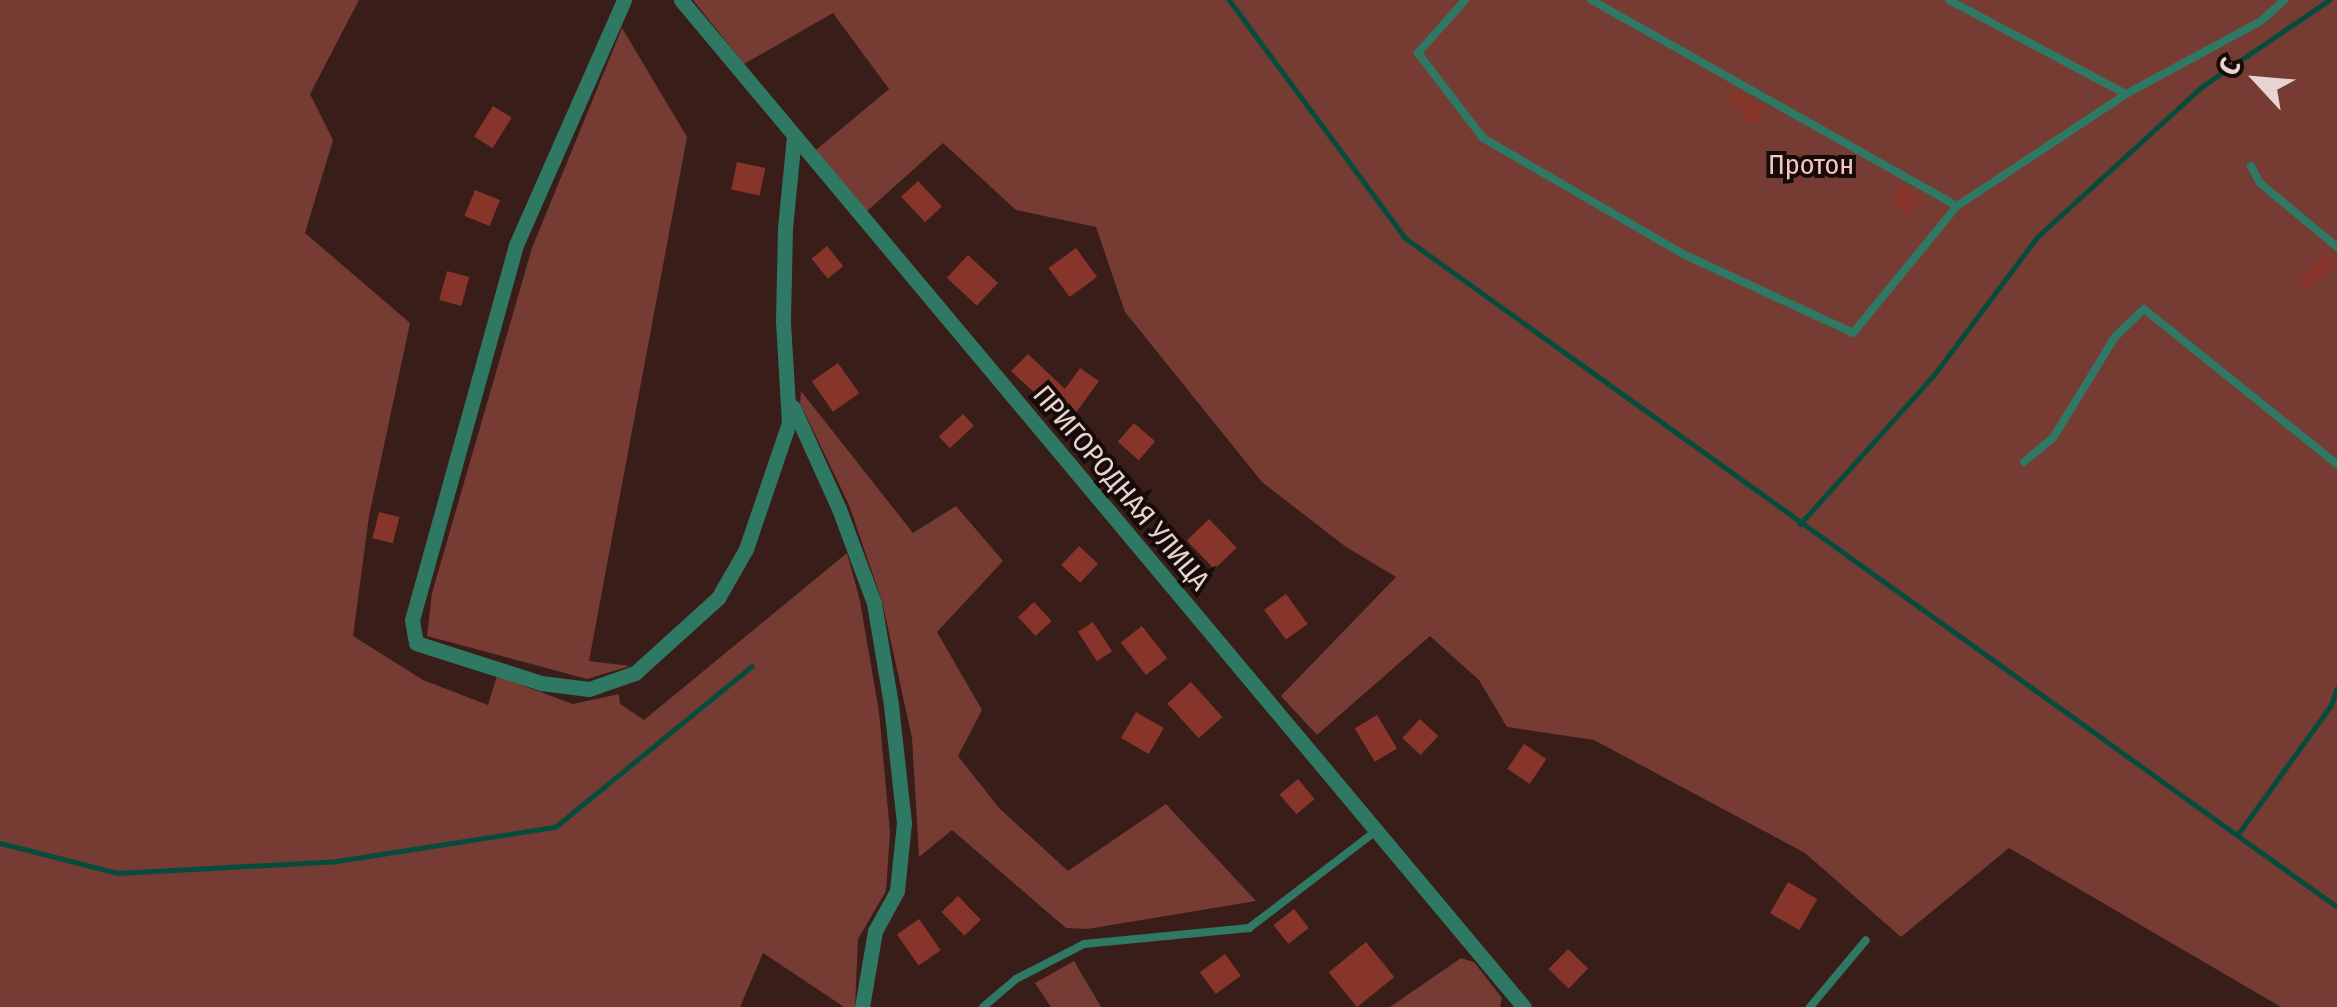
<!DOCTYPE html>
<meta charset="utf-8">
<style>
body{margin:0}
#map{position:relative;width:2337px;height:1007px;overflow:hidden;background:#381d19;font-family:"Fira Sans Condensed",sans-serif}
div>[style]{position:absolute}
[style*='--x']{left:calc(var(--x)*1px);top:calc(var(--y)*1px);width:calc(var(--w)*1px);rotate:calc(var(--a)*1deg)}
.green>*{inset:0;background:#763b33}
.stream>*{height:5px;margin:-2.5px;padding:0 2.5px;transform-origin:2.5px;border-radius:2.5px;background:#064c3d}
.building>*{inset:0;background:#87342b;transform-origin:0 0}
.service>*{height:8px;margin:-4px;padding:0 4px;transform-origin:4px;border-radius:4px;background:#2f7864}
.minor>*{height:15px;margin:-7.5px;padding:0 7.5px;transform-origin:7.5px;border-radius:7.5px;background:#2f7864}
span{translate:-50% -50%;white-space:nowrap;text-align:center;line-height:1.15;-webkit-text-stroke:8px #170b09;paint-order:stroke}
.park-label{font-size:28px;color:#f6c5bd}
.street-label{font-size:28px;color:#e7d4d1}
.north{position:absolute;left:2207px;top:30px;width:100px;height:100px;-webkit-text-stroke:8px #170b09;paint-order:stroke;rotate:296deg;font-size:28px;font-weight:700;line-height:40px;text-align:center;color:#e7d4d1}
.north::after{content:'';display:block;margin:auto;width:35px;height:45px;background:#e7d4d1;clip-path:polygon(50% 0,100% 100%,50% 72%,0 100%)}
</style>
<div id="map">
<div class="green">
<i style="clip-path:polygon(0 0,359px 0,310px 94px,333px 140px,305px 233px,410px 323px,369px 516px,353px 636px,423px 680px,488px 705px,497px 676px,573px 704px,619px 694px,620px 704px,644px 720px,847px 553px,860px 601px,879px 712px,890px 832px,886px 891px,858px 939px,855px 1007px,844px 1007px,763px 953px,740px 1007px,0 1007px)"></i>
<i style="clip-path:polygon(693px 0,2337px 0,2337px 1007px,2281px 1007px,2009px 848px,1901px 937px,1805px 853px,1594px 740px,1507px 727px,1479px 680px,1430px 636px,1317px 735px,1281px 696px,1396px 577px,1346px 547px,1262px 482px,1125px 312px,1096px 227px,1016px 210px,943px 143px,866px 212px,816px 150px,889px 89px,833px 13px,744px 64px)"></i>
<i style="clip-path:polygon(622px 28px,687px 137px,589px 661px,630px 666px,587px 679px,427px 636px,432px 593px,532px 248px)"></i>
<i style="clip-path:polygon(801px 391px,913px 533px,956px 506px,1003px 561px,937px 632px,982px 710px,958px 756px,999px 808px,1068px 871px,1166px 804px,1256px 901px,1087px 929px,1066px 928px,952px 830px,919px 857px,912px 738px,882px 601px,849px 505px,800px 403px)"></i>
<i style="clip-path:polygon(1461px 958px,1474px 962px,1502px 998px,1500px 1007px,1390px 1007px)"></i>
<i style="clip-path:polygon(1074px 961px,1101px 1007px,1051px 1007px,1035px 983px)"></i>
</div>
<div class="stream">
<i style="--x:1229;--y:0;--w:296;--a:53.5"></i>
<i style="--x:1405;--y:238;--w:1147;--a:35.67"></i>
<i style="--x:1800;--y:524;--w:199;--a:-48.1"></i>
<i style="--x:1933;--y:376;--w:174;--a:-53.2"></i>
<i style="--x:2037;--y:237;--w:222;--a:-42.4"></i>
<i style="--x:2201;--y:87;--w:155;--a:-34.2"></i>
<i style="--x:2238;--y:834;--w:159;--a:-54.2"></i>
<i style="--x:2331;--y:705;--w:18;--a:-71"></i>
<i style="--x:0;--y:843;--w:122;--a:14.3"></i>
<i style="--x:118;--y:873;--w:219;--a:-3.1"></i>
<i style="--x:337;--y:861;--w:221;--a:-8.9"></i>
<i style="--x:555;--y:827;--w:254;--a:-39.3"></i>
</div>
<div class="building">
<i style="clip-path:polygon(1735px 90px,1764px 108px,1756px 126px,1741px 120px,1744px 112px,1728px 102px)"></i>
<i style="left:493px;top:106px;width:22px;height:36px;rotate:32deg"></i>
<i style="left:737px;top:162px;width:29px;height:28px;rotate:12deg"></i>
<i style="left:918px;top:181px;width:35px;height:23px;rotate:47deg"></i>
<i style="left:1900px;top:185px;width:25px;height:21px;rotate:29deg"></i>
<i style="left:475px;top:190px;width:27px;height:28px;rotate:22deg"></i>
<i style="left:827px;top:246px;width:26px;height:20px;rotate:51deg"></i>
<i style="left:1076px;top:248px;width:36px;height:34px;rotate:54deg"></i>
<i style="left:2327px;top:252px;width:14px;height:41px;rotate:45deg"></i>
<i style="left:968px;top:255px;width:41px;height:31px;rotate:43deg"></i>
<i style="left:447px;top:271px;width:23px;height:30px;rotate:15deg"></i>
<i style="clip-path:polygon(1028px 354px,1065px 389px,1080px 368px,1099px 381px,1075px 414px,1043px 391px,1038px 396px,1011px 371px)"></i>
<i style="left:838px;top:363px;width:37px;height:32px;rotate:55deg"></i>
<i style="left:963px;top:414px;width:16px;height:33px;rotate:47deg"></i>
<i style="left:1134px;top:423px;width:28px;height:25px;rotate:41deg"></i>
<i style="left:379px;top:512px;width:21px;height:27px;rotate:14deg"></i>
<i style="left:1209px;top:519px;width:40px;height:31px;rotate:46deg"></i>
<i style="left:1079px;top:546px;width:26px;height:26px;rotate:43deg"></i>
<i style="left:1286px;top:594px;width:37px;height:27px;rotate:54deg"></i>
<i style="left:1034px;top:602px;width:26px;height:22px;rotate:47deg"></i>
<i style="left:1093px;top:622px;width:35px;height:18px;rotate:57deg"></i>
<i style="left:1142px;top:626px;width:41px;height:27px;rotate:52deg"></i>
<i style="left:1191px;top:682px;width:47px;height:32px;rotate:48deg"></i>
<i style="left:1136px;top:712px;width:32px;height:30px;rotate:30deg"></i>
<i style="left:1377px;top:715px;width:39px;height:26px;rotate:59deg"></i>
<i style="left:1420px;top:719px;width:25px;height:26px;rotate:43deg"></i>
<i style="left:1524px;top:744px;width:27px;height:30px;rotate:34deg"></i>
<i style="left:1298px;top:779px;width:26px;height:24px;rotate:50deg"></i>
<i style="left:1788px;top:882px;width:34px;height:36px;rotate:30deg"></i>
<i style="left:958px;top:896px;width:33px;height:23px;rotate:46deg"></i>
<i style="left:1294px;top:909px;width:24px;height:26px;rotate:52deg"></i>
<i style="left:919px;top:919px;width:38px;height:27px;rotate:55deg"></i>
<i style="left:1366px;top:942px;width:45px;height:48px;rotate:51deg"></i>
<i style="left:1568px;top:949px;width:28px;height:28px;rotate:44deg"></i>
<i style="left:1225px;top:954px;width:27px;height:31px;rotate:54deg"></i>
</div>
<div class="service">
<i style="--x:1465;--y:0;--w:71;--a:131.6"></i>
<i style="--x:1418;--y:53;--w:107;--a:52.6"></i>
<i style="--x:1483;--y:138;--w:231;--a:30.1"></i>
<i style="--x:1683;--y:254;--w:187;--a:24.9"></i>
<i style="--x:1853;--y:333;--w:164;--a:-50.7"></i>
<i style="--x:1957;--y:206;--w:420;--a:-150.6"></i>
<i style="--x:1949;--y:0;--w:200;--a:28"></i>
<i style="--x:2251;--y:166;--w:19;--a:62"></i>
<i style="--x:2260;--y:183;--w:100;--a:39.7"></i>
<i style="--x:1957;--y:206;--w:203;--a:-33.5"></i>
<i style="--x:2126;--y:94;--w:153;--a:-28.4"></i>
<i style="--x:2261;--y:21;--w:31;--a:-42"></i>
<i style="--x:2024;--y:462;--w:38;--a:-40"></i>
<i style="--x:2053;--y:438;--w:119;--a:-58.5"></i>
<i style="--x:2115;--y:337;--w:40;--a:-44"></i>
<i style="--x:2144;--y:309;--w:248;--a:38.8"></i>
<i style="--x:983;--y:1007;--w:43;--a:-40.3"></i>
<i style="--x:1016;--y:979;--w:76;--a:-27.2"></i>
<i style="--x:1084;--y:944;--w:166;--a:-5.5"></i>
<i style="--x:1249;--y:928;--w:160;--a:-37.4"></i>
<i style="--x:1810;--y:1007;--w:87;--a:-50.1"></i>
</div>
<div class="minor">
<i style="--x:624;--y:0;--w:268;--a:113.8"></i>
<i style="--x:516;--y:245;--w:389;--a:105.5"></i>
<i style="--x:412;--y:620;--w:23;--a:80"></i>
<i style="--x:416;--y:643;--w:131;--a:17.7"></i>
<i style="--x:541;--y:683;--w:48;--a:7.1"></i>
<i style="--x:589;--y:689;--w:49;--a:-19.2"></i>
<i style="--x:635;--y:673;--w:112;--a:-42.1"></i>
<i style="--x:718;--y:598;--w:56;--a:-60.3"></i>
<i style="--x:746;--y:549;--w:133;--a:-71.2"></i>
<i style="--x:789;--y:423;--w:102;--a:-93.4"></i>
<i style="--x:783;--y:321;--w:93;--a:-88.8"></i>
<i style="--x:785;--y:228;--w:91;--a:-84.4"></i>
<i style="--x:681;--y:0;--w:1313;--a:50.07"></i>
<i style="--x:793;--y:407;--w:112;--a:65.7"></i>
<i style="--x:839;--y:509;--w:100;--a:69.6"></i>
<i style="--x:874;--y:603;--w:103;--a:80.5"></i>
<i style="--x:891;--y:705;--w:119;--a:83.7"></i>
<i style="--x:904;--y:823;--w:68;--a:95.9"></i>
<i style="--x:897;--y:891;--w:46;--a:118.8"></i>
<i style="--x:875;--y:931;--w:77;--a:99.7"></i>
</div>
<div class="park-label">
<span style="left:1811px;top:165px">Протон</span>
</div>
<div class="street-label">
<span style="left:1121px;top:488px;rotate:50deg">ПРИГОРОДНАЯ УЛИЦА</span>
</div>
<div class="north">С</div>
</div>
